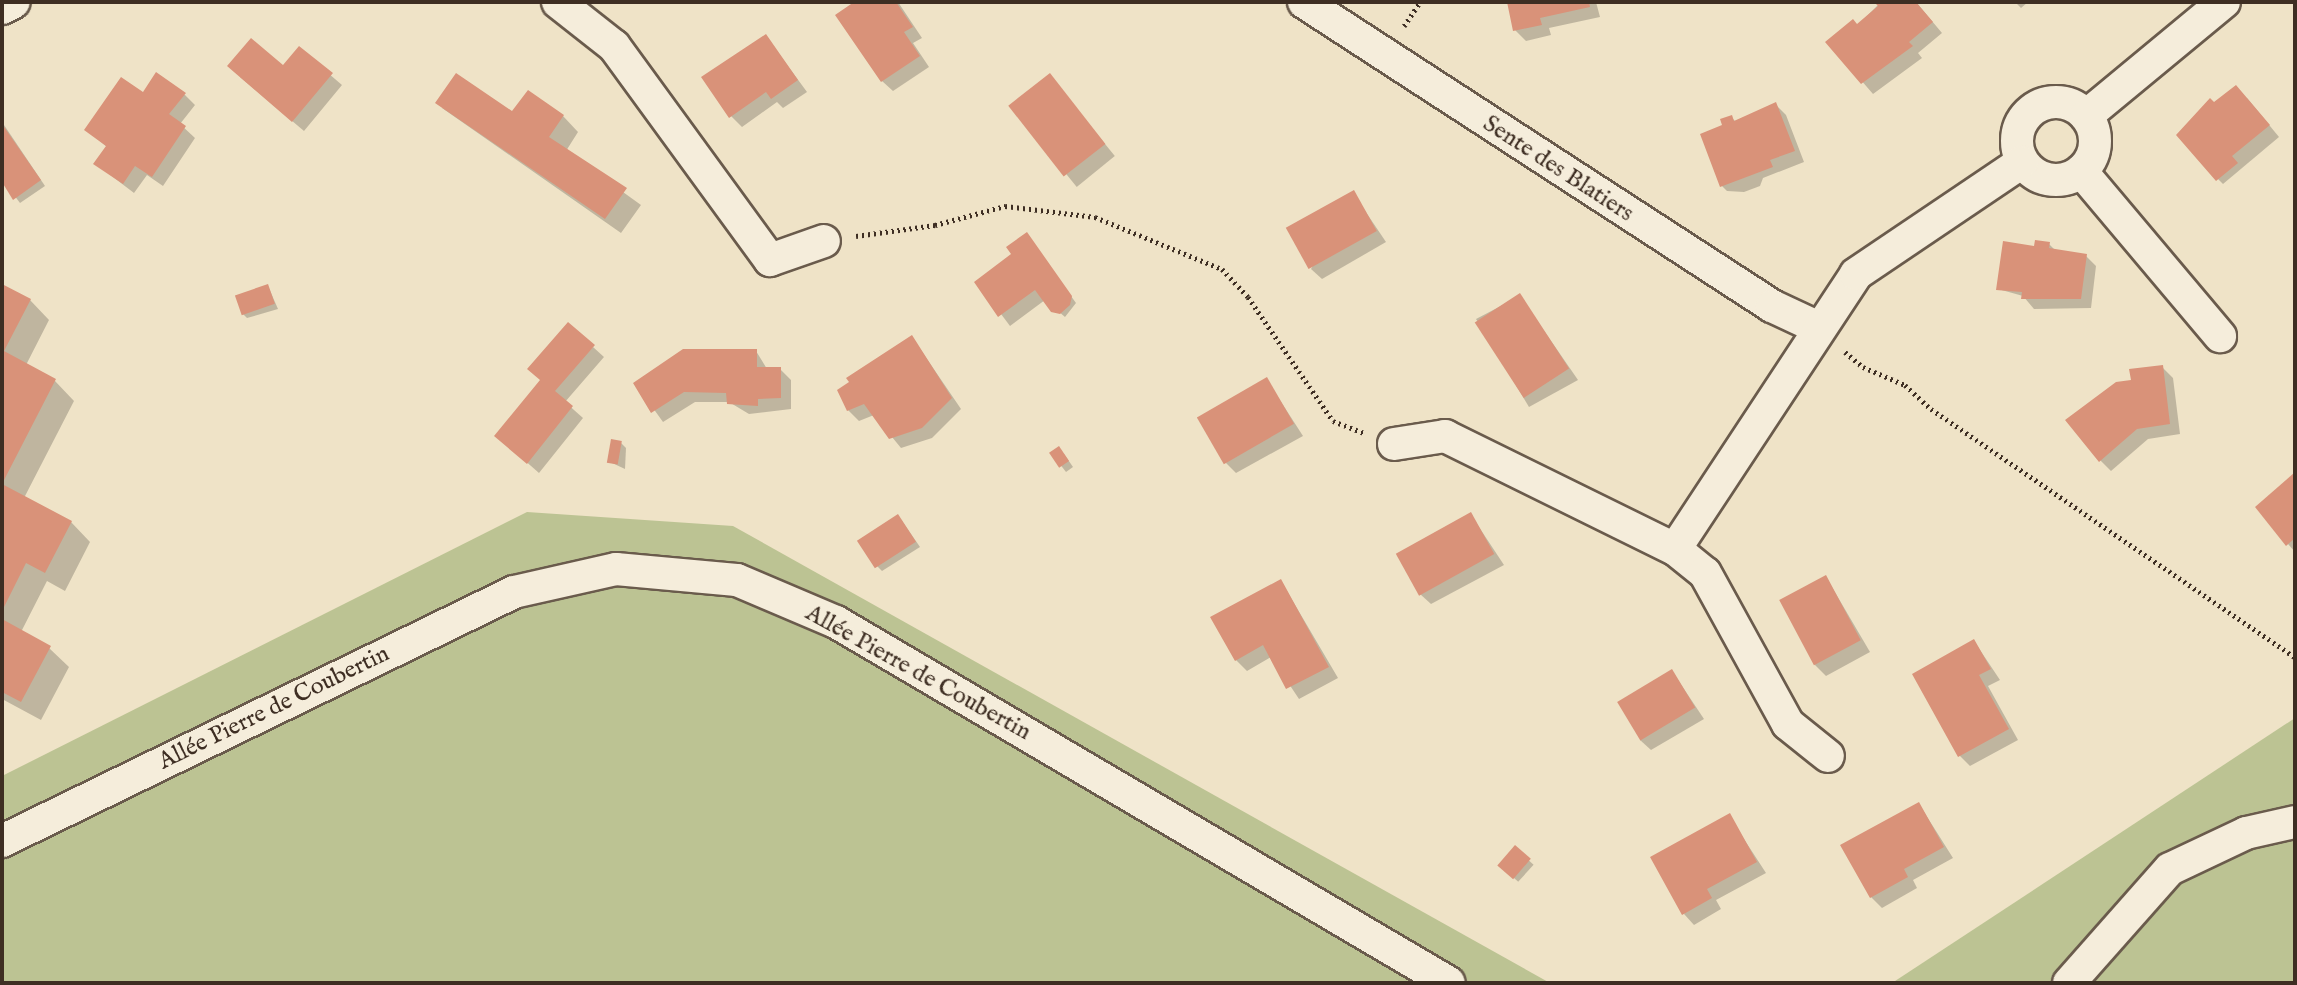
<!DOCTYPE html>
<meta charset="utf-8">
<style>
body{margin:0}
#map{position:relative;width:2297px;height:985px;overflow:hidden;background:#efe3c7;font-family:"IM FELL English",serif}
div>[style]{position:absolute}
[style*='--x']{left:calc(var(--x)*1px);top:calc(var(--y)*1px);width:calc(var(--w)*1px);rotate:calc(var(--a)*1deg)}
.green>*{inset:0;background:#bcc393}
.shadow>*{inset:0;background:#0003;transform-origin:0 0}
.building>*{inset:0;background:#d99279;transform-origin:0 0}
.path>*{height:5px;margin-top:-2.5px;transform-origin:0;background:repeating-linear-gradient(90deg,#3e2e23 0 2px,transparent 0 6px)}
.roads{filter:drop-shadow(2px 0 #6a5b4c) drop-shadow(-2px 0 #6a5b4c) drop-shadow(0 2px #6a5b4c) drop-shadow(0 -2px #6a5b4c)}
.street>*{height:32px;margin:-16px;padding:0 16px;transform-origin:16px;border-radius:16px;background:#f5eddb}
.street>.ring{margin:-16px;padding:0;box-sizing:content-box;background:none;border:32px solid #f5eddb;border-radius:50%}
span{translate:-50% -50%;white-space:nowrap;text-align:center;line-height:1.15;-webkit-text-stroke:8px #f5eddb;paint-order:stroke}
.street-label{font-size:24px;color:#3e2e23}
.frame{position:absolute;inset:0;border:4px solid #3e2e23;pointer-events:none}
</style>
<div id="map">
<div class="green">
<i style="clip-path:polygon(527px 512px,733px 526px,1550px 983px,2px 983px,2px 776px)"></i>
<i style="clip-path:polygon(2295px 718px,2295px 983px,1892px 983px)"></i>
</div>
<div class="shadow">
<i style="clip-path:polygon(858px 2px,898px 2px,922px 38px,913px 43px,929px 67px,893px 91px,882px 81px)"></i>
<i style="clip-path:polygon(1509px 2px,1596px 2px,1600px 17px,1549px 28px,1551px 35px,1526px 41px,1515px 30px)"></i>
<i style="clip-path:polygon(1881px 2px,1916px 2px,1942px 33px,1918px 53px,1922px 58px,1873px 94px,1828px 42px,1857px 26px)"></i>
<i style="clip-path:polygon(2015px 2px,2028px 2px,2021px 8px)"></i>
<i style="clip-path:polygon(766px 36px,807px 92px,783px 108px,777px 102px,742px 127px,731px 116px)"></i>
<i style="clip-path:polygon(300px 49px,342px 85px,304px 131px,240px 77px,283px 68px)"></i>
<i style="left:1050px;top:76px;width:103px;height:49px;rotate:51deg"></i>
<i style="clip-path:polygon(143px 95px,185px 95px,195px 105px,180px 124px,195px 138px,163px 186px,147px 175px,134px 193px,96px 164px,107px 147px,87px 130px)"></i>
<i style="clip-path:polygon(2247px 98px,2279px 137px,2223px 184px,2212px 173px,2215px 105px)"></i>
<i style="clip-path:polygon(1775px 104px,1786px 115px,1804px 162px,1763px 178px,1760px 186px,1744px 192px,1727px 191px,1722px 186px,1724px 126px,1731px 117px,1735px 121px)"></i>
<i style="clip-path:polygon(442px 108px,563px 116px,578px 132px,566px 151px,641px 205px,621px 233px)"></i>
<i style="clip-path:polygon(2px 122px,45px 186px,20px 203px,2px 179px)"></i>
<i style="clip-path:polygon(1353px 193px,1386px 242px,1322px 279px,1311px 269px)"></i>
<i style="clip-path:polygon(1027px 235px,1076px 303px,1065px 317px,1045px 300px,1010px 326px,977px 282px,1014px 254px)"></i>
<i style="clip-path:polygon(2049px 244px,2056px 251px,2086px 256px,2096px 266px,2091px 308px,2034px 309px,2023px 296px,1998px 289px,2036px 248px)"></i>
<i style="clip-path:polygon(2px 286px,30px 300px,49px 320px,26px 365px,55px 381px,74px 401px,24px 498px,71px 522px,90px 542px,65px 591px,47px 581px,21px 632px,49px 648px,69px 667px,41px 720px,2px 699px)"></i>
<i style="clip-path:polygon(268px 286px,278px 309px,247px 318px,242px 313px)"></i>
<i style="clip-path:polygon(1520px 296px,1578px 380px,1529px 407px,1476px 319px)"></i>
<i style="clip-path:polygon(912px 337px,961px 409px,932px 438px,901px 448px,874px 415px,859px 421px,848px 410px)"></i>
<i style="clip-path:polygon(593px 347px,604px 357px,565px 402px,583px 418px,539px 473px,497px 436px)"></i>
<i style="clip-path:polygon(756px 351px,767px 369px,780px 369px,791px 380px,791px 409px,749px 414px,729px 402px,695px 402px,663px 422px,635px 383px)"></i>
<i style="clip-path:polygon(2162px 367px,2173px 378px,2180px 434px,2148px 439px,2111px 471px,2100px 460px,2133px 382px)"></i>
<i style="clip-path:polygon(1267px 380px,1303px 436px,1236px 473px,1226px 463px)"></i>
<i style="clip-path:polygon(621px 443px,626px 448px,625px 469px,610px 462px)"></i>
<i style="clip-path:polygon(1052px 454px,1064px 454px,1073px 467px,1066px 472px)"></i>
<i style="clip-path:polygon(2295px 475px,2295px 552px,2288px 544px)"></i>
<i style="clip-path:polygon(1471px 515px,1504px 565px,1431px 604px,1420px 594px)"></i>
<i style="clip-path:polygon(902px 521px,920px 547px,882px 571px,877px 566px)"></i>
<i style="clip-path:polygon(1826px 577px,1870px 652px,1826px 676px,1815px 665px)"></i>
<i style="clip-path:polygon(1281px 581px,1338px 678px,1299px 699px,1271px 657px,1247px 671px,1236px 660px)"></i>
<i style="clip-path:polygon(1974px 641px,2000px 680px,1988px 686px,2018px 740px,1970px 766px,1960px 756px)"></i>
<i style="clip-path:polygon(1672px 671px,1704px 719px,1651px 750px,1640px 740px)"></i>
<i style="clip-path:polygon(1919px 804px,1953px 858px,1913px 880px,1917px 888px,1882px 908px,1871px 897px)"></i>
<i style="clip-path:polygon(1729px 816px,1766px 873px,1716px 900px,1721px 909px,1694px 925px,1684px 914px)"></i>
<i style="left:1515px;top:848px;width:25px;height:23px;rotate:42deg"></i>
</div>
<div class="building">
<i style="clip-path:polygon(854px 2px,896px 2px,913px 27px,904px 32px,920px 56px,881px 82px,835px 15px)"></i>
<i style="clip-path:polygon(1507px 2px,1589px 2px,1590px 7px,1540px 18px,1542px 25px,1513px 31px)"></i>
<i style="clip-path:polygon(1874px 2px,1916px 2px,1933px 22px,1909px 42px,1913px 46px,1861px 84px,1825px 42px,1853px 19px,1857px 24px,1878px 6px)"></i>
<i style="clip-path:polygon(766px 34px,798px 80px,771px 99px,766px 92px,729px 118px,701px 77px)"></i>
<i style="clip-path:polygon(251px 38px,283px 65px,299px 46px,333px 73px,292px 122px,227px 66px)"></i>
<i style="clip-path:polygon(156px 72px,186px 93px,169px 114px,186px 126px,152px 177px,135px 166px,123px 184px,93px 164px,106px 146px,84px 130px,121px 77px,143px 92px)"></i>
<i style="clip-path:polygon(456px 73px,512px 111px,528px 90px,564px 115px,549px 137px,627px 188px,605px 219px,435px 103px)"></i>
<i style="left:1050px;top:73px;width:90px;height:53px;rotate:52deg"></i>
<i style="clip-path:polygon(2236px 85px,2270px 125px,2232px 156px,2238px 163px,2216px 181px,2176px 135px,2210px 98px,2214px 102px)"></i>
<i style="clip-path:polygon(1776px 102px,1795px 151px,1770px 160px,1773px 167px,1720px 187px,1700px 134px,1722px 125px,1720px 119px,1732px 115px,1734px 121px)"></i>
<i style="clip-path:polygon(2px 124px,41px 180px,13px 200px,2px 182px)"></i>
<i style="left:1354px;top:190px;width:47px;height:78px;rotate:61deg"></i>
<i style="clip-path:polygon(1027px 232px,1072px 296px,1070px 305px,1060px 314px,1051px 312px,1035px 290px,998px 317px,974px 282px,1011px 254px,1006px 247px)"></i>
<i style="clip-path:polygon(2035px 240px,2050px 242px,2049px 248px,2087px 254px,2081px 299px,2021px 299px,2022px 292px,1996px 290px,2003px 241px,2034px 246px)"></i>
<i style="clip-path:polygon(2px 284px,31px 299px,4px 351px,56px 379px,2px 484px)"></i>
<i style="left:268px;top:284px;width:21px;height:35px;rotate:71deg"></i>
<i style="left:1520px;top:293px;width:90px;height:54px;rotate:57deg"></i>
<i style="clip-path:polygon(568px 322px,595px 345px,555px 391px,573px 406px,527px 464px,494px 436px,540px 380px,527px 369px)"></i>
<i style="clip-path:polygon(912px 335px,952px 398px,922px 428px,889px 439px,864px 404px,847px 411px,837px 390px,849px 382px,846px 378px)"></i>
<i style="clip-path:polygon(683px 349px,757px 349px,757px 367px,781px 367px,781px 398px,758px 399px,758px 406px,727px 404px,726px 393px,684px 392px,651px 413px,633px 383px)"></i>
<i style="clip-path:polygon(2163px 365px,2170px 424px,2137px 429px,2099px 462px,2065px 420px,2116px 382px,2131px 380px,2129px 369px)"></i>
<i style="left:1267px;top:377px;width:54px;height:81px;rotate:60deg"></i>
<i style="left:611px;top:439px;width:11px;height:24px;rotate:10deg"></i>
<i style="left:1059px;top:446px;width:18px;height:12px;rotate:56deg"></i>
<i style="clip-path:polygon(2295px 472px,2295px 538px,2286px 546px,2255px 507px)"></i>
<i style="clip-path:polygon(2px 484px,72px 521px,45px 573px,26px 563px,2px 611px)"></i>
<i style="left:1471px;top:512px;width:48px;height:86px;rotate:61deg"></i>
<i style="left:898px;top:514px;width:33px;height:49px;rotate:57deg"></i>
<i style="left:1826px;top:575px;width:74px;height:53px;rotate:62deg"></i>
<i style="clip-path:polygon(1281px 579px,1329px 667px,1286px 689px,1263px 645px,1235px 661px,1210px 617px)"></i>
<i style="clip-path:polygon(2px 619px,51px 646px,21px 702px,2px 692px)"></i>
<i style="clip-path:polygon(1974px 639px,1991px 669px,1979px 675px,2009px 729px,1958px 757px,1912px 674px)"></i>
<i style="left:1672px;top:669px;width:45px;height:64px;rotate:59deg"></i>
<i style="clip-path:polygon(1919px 802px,1944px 847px,1904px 869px,1908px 877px,1870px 898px,1840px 845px)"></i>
<i style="clip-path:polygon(1730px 813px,1757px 862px,1707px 889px,1712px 898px,1682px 915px,1650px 857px)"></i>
<i style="left:1515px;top:845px;width:21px;height:27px;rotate:41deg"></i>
</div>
<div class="path">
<i style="--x:1404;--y:26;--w:29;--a:-56"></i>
<i style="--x:856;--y:236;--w:80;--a:-7.9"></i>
<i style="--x:935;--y:225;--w:73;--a:-15.2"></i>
<i style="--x:1005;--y:206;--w:91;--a:7"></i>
<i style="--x:1095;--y:217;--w:137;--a:22.3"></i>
<i style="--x:1222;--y:269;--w:38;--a:47"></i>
<i style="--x:1248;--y:297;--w:150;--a:55.6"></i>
<i style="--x:1333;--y:421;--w:33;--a:21"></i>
<i style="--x:1845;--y:352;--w:23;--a:40"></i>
<i style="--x:1863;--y:367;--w:46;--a:23.2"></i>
<i style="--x:1905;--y:385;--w:35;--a:43"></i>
<i style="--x:1931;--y:409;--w:440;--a:34.3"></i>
</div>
<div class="roads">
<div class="street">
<i style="--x:558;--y:2;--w:71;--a:38.2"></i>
<i style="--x:614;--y:46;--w:265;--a:53.9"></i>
<i style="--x:770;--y:260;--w:57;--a:-19.4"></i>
<i style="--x:1304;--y:2;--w:558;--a:33.01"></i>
<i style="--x:1772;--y:306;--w:50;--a:25"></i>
<i style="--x:2;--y:8;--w:13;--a:-27"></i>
<i class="ring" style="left:2017px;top:102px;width:46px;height:46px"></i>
<i style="--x:2086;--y:116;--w:179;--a:-39.6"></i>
<i style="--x:2081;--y:171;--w:216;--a:49.9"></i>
<i style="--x:1394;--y:444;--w:52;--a:-8.9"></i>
<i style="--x:1445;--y:436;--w:256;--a:26.2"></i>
<i style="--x:1675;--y:549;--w:38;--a:39"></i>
<i style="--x:1705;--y:573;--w:172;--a:61.2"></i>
<i style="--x:1788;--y:724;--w:51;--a:38.7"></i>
<i style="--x:1675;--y:549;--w:329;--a:-56.6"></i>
<i style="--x:1856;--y:274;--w:200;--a:-34"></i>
<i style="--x:2;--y:841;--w:569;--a:-25.93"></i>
<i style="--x:514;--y:592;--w:105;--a:-12.7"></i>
<i style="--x:616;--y:569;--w:121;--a:5.2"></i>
<i style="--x:737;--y:580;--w:108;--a:23"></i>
<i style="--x:836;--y:622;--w:711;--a:30.49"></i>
<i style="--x:2069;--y:983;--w:152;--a:-48.5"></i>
<i style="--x:2170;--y:869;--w:84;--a:-25.3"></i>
<i style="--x:2246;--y:833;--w:50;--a:-12.7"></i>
</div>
</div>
<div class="street-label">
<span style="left:1558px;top:169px;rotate:33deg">Sente des Blatiers</span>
<span style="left:918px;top:673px;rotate:29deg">Allée Pierre de Coubertin</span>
<span style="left:274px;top:708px;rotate:-26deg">Allée Pierre de Coubertin</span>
</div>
<div class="frame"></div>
</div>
